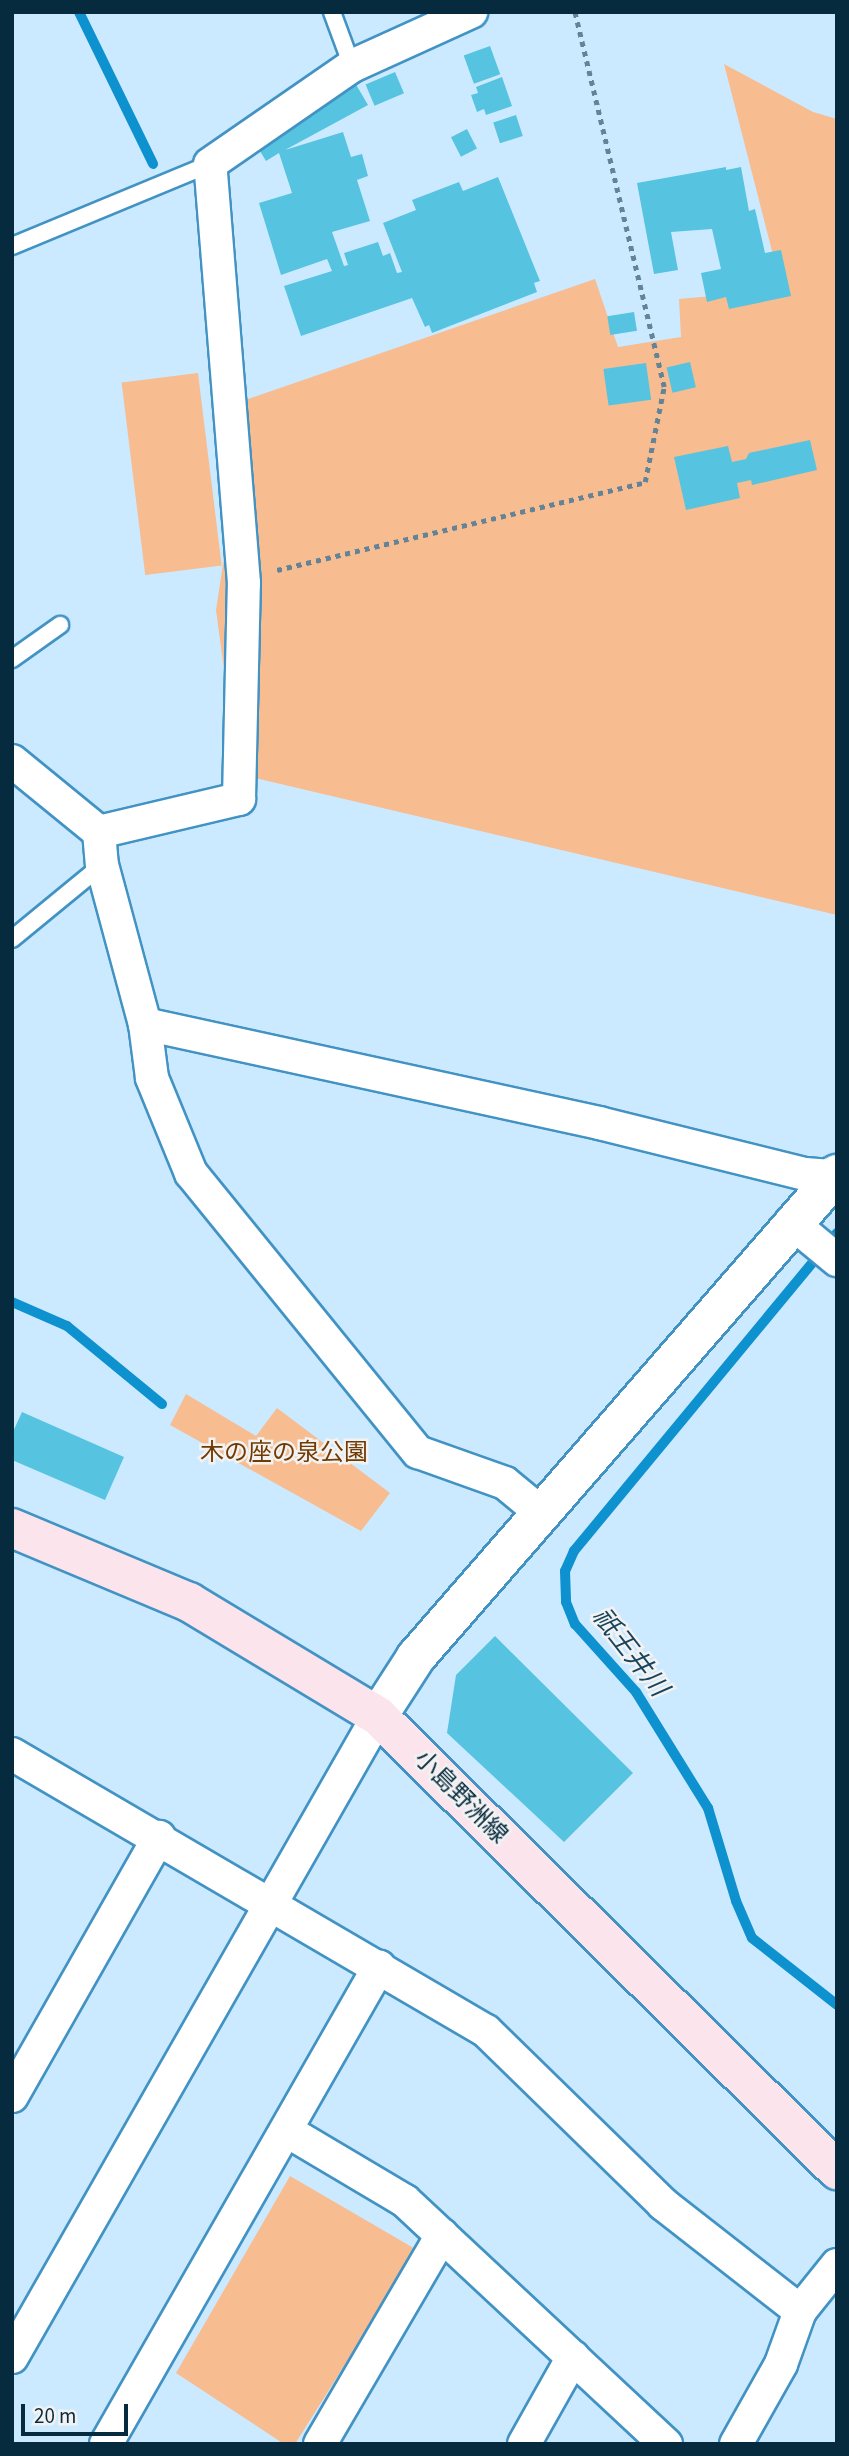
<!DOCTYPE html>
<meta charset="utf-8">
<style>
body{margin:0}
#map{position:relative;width:849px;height:2456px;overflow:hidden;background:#cceaff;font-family:"Source Sans 3","Noto Sans JP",sans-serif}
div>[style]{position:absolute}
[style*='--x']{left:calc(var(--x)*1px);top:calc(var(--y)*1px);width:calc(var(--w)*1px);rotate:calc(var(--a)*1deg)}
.green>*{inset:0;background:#f7bc90;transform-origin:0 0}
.stream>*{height:10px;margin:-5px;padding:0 5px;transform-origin:5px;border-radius:5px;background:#0e91cf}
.building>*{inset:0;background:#56c3e0;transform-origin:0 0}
.path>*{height:4.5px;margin-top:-2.25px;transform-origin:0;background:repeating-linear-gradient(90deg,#638498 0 5px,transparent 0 10px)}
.roads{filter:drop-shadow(2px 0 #4293c4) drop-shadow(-2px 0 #4293c4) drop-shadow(0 2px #4293c4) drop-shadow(0 -2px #4293c4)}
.service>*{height:16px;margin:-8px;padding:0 8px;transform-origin:8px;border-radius:8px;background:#fff}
.minor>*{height:32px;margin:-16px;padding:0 16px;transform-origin:16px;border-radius:16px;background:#fff}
.tertiary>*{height:38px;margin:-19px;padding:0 19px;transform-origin:19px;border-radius:19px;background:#fff}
.secondary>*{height:38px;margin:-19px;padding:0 19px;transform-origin:19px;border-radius:19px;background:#fce4ec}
span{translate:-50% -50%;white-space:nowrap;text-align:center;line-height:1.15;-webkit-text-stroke:5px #f2f2f2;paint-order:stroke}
.park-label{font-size:24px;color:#723a00}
.street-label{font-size:24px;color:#072b3e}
.water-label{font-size:26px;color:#17445e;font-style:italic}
.frame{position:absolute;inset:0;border:14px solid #072b3e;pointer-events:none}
.scale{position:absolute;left:21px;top:2404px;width:107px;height:32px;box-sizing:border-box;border:4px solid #072b3e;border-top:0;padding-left:9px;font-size:21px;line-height:24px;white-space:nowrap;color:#072b3e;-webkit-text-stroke:5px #f2f2f2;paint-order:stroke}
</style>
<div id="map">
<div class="green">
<i style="clip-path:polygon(724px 64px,813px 112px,837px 119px,837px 915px,238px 774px,216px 610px,248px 399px,595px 279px,618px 347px,681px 337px,679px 299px,782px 290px)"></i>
<i style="left:198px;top:373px;width:194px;height:77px;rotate:83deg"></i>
<i style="clip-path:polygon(186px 1394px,256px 1436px,277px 1408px,390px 1493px,361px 1531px,170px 1425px)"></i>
<i style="clip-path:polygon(290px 2176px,417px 2250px,295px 2444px,284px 2444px,176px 2373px)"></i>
</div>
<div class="stream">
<i style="--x:79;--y:12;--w:169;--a:64"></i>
<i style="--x:837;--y:1233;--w:413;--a:129.6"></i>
<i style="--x:574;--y:1551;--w:22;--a:114"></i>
<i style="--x:565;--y:1571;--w:31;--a:88"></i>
<i style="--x:566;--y:1602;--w:24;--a:68"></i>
<i style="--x:575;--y:1624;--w:91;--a:48.1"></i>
<i style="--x:636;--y:1692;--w:137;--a:58.2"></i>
<i style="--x:708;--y:1808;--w:97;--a:73.2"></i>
<i style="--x:736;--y:1901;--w:40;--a:66.6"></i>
<i style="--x:752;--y:1938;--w:108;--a:38.2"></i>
<i style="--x:12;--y:1302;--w:60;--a:23.6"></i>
<i style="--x:67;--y:1326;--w:123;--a:39.4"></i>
</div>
<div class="building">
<i style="left:490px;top:46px;width:30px;height:28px;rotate:70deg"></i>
<i style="left:395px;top:72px;width:23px;height:32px;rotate:67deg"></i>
<i style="clip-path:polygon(502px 77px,512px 106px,486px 115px,484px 109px,477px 112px,471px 95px,478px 93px,476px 87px)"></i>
<i style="clip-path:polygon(354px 81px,368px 105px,285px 150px,343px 132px,351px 157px,362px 154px,368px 176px,357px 180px,370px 221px,332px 232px,344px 266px,348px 265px,344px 253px,378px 242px,383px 256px,390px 253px,397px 273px,402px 272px,383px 223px,416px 210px,412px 200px,459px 182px,463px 191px,498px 177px,540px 281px,534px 283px,537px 292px,432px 333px,429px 325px,425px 327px,412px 298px,301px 336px,284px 286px,332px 271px,327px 259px,281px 275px,259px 203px,292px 193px,279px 153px,266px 161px,254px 141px)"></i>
<i style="left:516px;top:115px;width:22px;height:24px;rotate:72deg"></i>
<i style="left:467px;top:129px;width:22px;height:18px;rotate:63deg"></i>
<i style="clip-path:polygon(726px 167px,726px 170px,741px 167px,749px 211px,755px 209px,765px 253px,781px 250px,791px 296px,729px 309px,726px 297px,707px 302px,701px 273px,721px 269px,712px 229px,671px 232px,678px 270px,654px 274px,637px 183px)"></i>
<i style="left:634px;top:312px;width:19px;height:27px;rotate:81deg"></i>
<i style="left:690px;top:362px;width:26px;height:24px;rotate:77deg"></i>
<i style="left:646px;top:363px;width:37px;height:43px;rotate:82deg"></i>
<i style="clip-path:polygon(810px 440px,817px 470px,752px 485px,751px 480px,737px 483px,740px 498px,686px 510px,674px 457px,728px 446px,732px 462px,746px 459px,749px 453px)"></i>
<i style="clip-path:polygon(22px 1412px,124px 1457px,105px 1500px,12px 1460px,12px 1434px)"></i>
<i style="clip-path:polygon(495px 1636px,633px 1773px,564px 1842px,447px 1733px,456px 1675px)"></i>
</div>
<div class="path">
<i style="--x:277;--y:570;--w:378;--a:-13.4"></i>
<i style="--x:645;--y:482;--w:97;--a:-78.7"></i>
<i style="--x:664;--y:387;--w:385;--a:-103.4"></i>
</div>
<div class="roads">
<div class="service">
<i style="--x:332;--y:12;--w:58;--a:69.7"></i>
<i style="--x:12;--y:246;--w:214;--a:-22.5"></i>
<i style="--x:12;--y:659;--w:59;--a:-35.3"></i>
<i style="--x:12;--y:939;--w:117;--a:-39.4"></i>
</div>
<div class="minor">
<i style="--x:12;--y:761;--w:112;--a:39.2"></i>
<i style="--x:99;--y:832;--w:33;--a:85"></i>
<i style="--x:102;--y:865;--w:165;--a:74.9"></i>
<i style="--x:145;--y:1024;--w:54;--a:82.6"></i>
<i style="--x:152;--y:1078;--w:103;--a:67.7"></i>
<i style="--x:191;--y:1173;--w:360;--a:50.9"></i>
<i style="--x:418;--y:1452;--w:92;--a:19.6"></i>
<i style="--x:505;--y:1483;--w:45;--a:39.6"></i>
<i style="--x:99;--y:832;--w:144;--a:-13.3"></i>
<i style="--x:239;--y:799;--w:216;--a:-88.7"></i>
<i style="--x:244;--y:583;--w:420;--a:-94.6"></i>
<i style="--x:210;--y:164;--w:173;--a:-34.6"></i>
<i style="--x:352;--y:66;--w:131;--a:-24.4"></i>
<i style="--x:145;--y:1024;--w:465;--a:12.3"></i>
<i style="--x:599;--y:1123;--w:212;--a:13.9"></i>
<i style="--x:805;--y:1174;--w:30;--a:4"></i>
<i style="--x:791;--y:1222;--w:60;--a:39.6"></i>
<i style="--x:12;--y:1754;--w:549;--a:30.3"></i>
<i style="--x:486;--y:2031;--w:248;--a:44.3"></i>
<i style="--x:663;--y:2204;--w:174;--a:38"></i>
<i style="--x:12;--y:2096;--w:298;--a:-60.4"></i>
<i style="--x:287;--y:2131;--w:137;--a:30.7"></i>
<i style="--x:405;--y:2201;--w:357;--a:43"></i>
<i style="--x:12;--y:2357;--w:738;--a:-60.27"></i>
<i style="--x:106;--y:2444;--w:550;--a:-60.22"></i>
<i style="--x:320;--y:2444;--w:242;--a:-59.7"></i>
<i style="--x:524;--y:2444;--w:100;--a:-60.6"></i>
<i style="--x:736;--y:2444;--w:92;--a:-60.6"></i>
<i style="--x:781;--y:2364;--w:56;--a:-70.3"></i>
<i style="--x:800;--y:2311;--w:59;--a:-51.2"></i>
</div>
<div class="tertiary">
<i style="--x:378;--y:1716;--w:70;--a:-57.2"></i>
<i style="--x:416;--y:1657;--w:641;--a:-48.92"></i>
</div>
<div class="secondary">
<i style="--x:12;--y:1528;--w:192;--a:22.7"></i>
<i style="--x:189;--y:1602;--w:221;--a:31.1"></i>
<i style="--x:378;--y:1716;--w:646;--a:44.69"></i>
</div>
</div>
<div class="park-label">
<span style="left:284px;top:1453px">木の座の泉公園</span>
</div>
<div class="street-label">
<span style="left:461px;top:1797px;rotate:45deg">小島野洲線</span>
</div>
<div class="water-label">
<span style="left:630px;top:1652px;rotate:52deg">祇王井川</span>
</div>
<div class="frame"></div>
<div class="scale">20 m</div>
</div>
